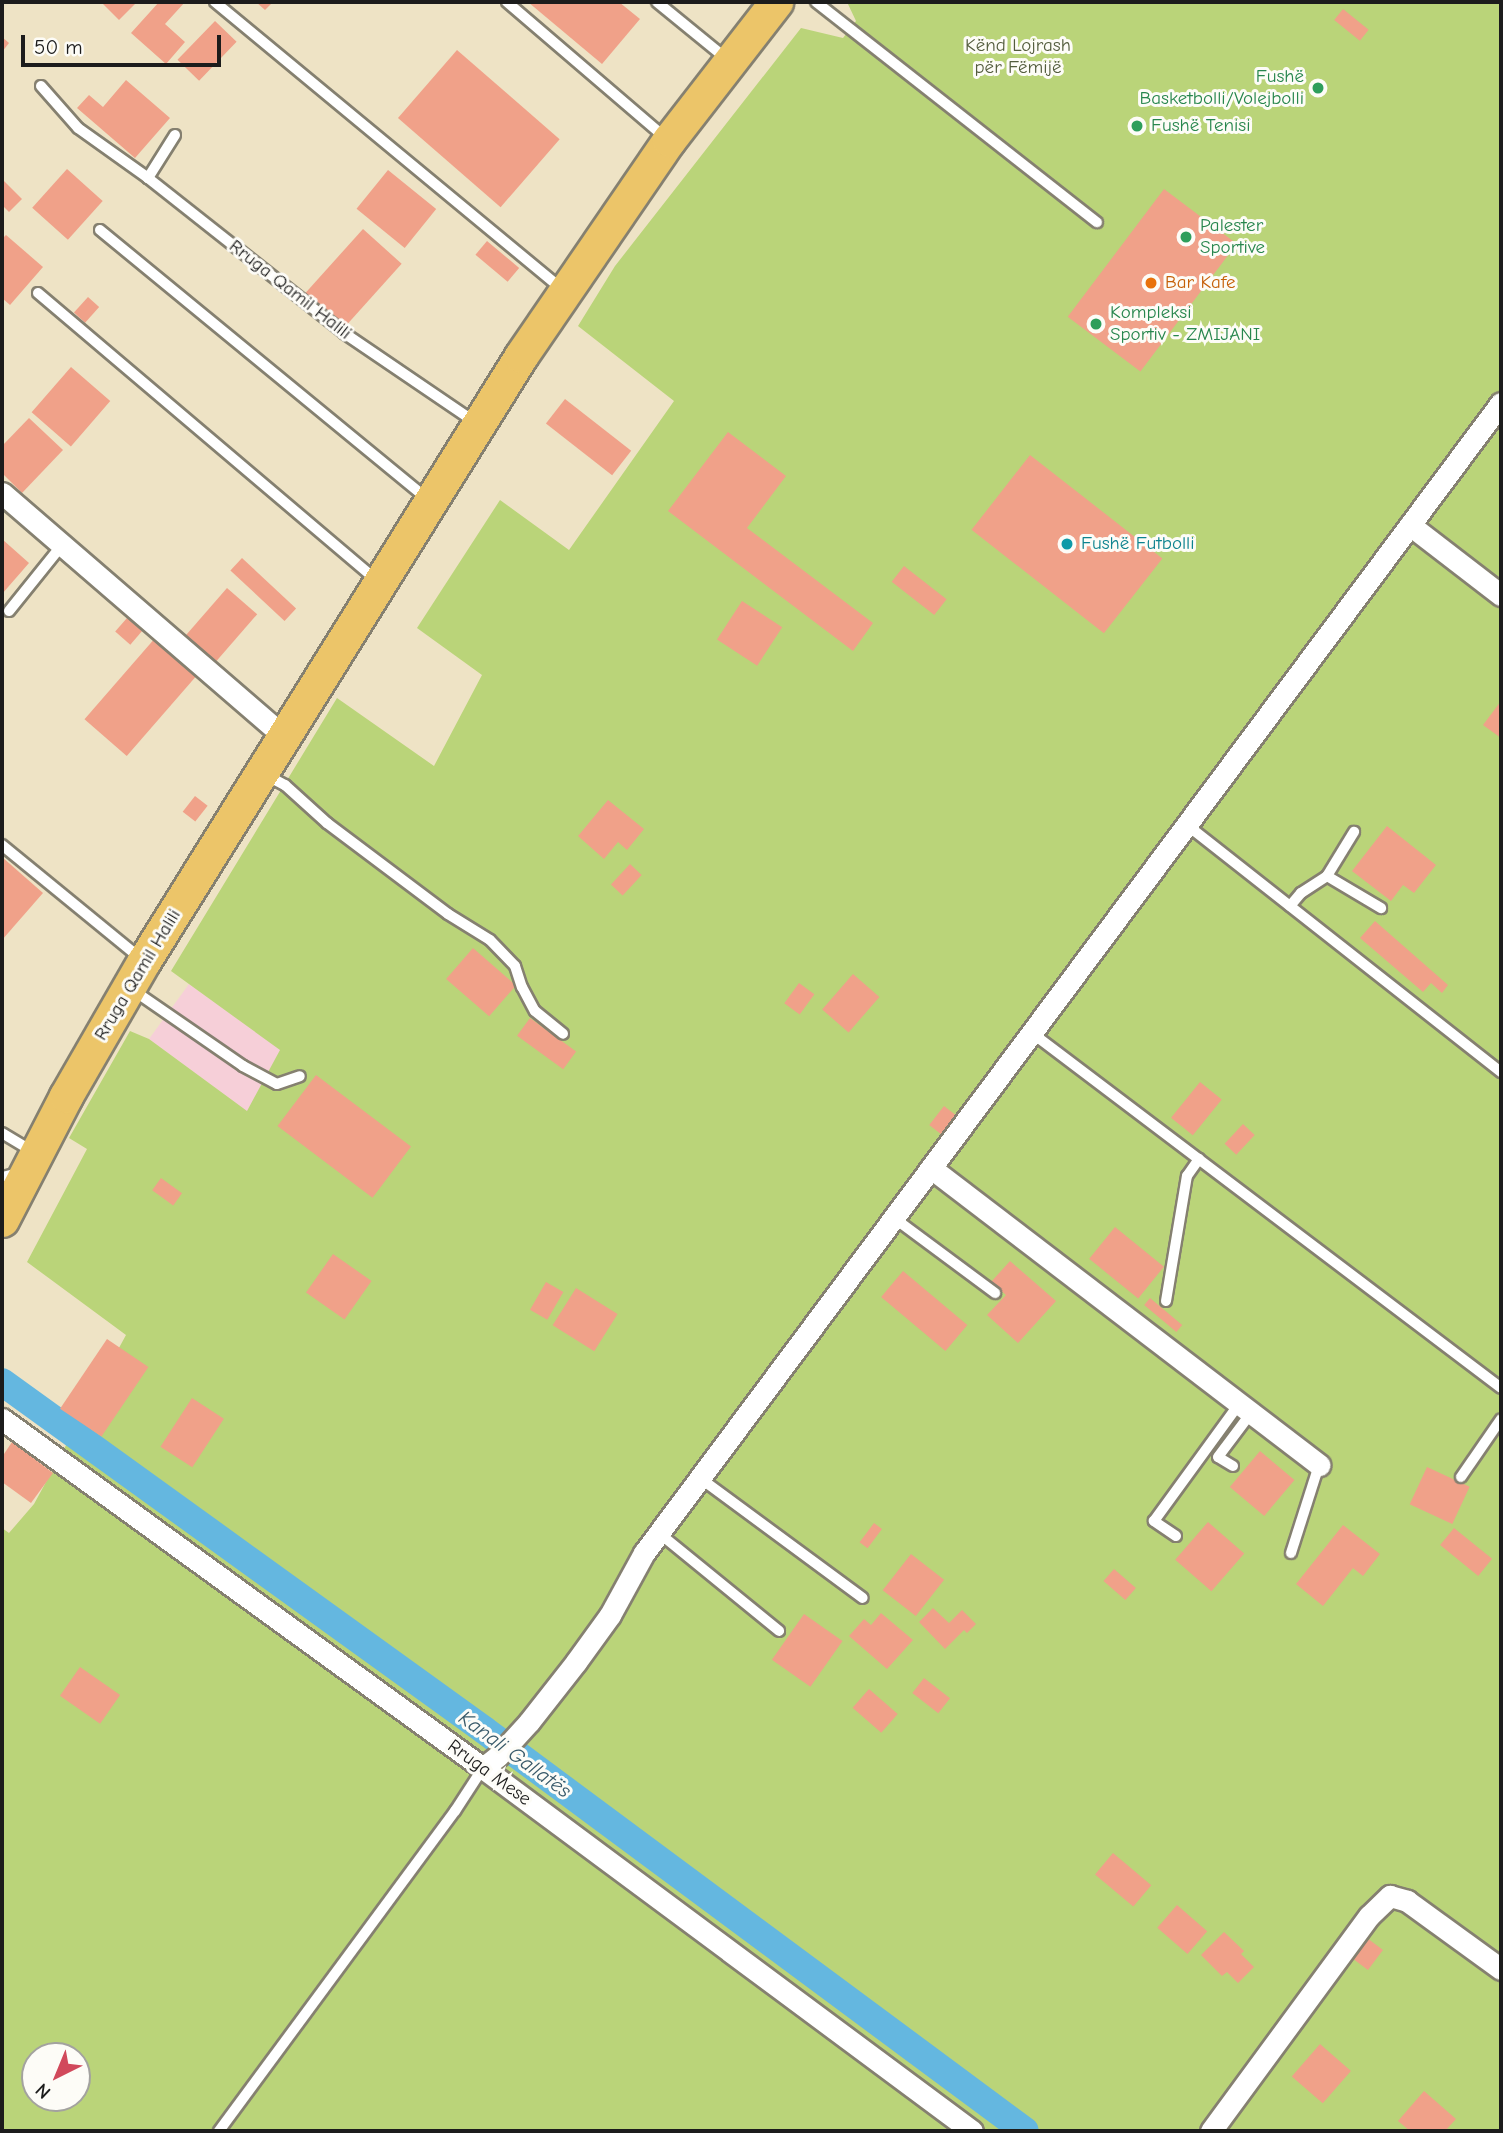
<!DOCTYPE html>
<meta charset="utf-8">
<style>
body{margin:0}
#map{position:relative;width:1503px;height:2133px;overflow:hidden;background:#eee3c5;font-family:"Comic Neue",sans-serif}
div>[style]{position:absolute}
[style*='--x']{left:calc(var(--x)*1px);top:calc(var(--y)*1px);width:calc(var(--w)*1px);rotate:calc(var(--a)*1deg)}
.built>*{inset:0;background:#f6cfd8}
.green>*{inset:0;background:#bad479}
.canal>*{height:28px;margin:-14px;padding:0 14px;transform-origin:14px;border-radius:14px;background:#64b7e0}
.building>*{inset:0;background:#f0a189;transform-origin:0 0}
.roads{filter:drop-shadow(2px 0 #858070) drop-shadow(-2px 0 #858070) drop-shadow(0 2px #858070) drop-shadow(0 -2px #858070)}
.lane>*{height:10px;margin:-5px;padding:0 5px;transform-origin:5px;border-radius:5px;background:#fff}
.street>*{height:21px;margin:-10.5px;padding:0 10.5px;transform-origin:10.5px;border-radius:10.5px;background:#fff}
.primary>*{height:33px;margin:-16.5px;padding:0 16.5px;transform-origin:16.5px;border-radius:16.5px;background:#ecc569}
.dots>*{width:19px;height:19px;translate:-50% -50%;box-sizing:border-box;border:4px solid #fdfcf7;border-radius:50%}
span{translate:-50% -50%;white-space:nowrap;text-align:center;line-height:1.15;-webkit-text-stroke:6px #fdfcf7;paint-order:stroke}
.park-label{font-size:19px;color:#535c3d}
.leisure-label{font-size:19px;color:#27864d}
.right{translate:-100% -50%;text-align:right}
.left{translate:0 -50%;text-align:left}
.food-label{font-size:19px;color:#c56008}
.street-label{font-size:19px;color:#1c1c1c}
.culture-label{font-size:19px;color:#0d838f}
.water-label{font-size:21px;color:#395a6a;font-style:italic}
.frame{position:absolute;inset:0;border:4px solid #1c1c1c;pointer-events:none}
.north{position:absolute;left:21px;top:2042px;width:70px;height:70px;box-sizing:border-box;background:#fdfcf7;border:2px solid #a3a29f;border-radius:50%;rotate:223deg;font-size:19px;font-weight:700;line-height:28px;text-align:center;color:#1c1c1c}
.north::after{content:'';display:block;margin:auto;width:24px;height:32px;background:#d1495b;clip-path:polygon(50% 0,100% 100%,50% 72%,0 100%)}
.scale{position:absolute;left:21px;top:35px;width:200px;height:32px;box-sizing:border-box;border:4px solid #1c1c1c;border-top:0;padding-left:9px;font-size:21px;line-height:24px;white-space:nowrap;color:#1c1c1c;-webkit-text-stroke:5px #fdfcf7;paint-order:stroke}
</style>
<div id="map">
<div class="built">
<i style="clip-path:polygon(189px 984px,530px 1229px,376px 1207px,149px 1039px)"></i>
</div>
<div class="green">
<i style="clip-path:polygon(evenodd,847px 2px,1501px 2px,1501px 2131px,2px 2131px,2px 1528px,9px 1533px,34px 1504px,126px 1335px,27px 1262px,87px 1149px,69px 1138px,130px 1031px,149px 1039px,247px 1111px,280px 1050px,171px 971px,337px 698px,434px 766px,482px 675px,417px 628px,500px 500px,569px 550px,674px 401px,578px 326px,615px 266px,801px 28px,843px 38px,856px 21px,847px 2px,35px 2056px,77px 2056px,77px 2098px,35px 2098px,35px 2056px)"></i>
</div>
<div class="canal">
<i style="--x:2;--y:1382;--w:594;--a:35.83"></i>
<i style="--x:484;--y:1730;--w:673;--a:36.55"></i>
</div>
<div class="building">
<i style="clip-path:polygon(101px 2px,137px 2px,119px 20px)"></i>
<i style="clip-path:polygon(159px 2px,185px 2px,165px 24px,185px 42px,166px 64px,131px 33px)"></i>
<i style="clip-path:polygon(256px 2px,273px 2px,265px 10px)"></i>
<i style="clip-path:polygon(528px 2px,619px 2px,640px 19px,602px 64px)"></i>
<i style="left:1343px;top:9px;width:33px;height:14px;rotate:39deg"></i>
<i style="left:215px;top:21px;width:30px;height:54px;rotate:44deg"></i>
<i style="clip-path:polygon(2px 37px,9px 43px,2px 52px)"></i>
<i style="left:457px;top:50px;width:136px;height:90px;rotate:41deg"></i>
<i style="clip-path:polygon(126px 80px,170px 118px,135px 158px,77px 108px,89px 95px,103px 107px)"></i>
<i style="left:67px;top:169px;width:48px;height:52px;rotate:42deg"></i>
<i style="left:388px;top:170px;width:62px;height:50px;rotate:39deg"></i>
<i style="clip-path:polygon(4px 181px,22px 199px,9px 212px,2px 205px)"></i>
<i style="left:1164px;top:189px;width:91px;height:160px;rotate:37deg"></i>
<i style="left:363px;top:229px;width:52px;height:86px;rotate:42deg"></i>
<i style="clip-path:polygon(6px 235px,43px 267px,10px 305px,2px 298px,2px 239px)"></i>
<i style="left:487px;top:241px;width:42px;height:18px;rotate:40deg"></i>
<i style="left:88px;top:297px;width:15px;height:21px;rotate:42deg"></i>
<i style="left:71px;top:367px;width:52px;height:60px;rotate:41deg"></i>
<i style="left:565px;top:399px;width:84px;height:31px;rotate:38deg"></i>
<i style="clip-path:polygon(29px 418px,63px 450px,22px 493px,2px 473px,2px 446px)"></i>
<i style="clip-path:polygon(728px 432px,786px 476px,747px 528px,873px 623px,853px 651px,668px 511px)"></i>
<i style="left:1030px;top:455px;width:168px;height:95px;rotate:38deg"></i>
<i style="clip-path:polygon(2px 539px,29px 563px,2px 594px)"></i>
<i style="left:242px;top:558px;width:74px;height:17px;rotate:43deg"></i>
<i style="left:904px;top:566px;width:54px;height:20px;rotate:38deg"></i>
<i style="left:227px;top:588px;width:40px;height:64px;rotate:41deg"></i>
<i style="left:742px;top:601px;width:48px;height:46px;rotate:33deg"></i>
<i style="left:127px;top:618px;width:20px;height:18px;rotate:41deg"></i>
<i style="left:156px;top:637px;width:56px;height:109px;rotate:41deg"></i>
<i style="clip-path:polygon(1501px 701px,1501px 738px,1483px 725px)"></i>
<i style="left:195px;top:796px;width:16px;height:20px;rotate:38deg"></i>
<i style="clip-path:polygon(608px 800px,644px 829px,627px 850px,618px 842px,604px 859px,578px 836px)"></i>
<i style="clip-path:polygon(1387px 826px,1436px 865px,1414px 893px,1403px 885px,1391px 901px,1352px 871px)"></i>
<i style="clip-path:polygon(2px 857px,43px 893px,2px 940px)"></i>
<i style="left:630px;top:864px;width:16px;height:28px;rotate:43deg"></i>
<i style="clip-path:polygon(1375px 921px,1448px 985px,1442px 993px,1431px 983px,1423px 992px,1360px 938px)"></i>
<i style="left:473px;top:948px;width:57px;height:41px;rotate:41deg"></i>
<i style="left:853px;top:974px;width:35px;height:47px;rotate:41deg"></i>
<i style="left:799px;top:983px;width:19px;height:25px;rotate:36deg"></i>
<i style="left:530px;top:1018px;width:57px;height:22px;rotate:36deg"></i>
<i style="left:316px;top:1075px;width:119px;height:64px;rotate:37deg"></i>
<i style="left:1200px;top:1082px;width:28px;height:46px;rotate:39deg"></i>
<i style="left:944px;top:1106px;width:18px;height:24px;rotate:38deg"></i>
<i style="left:1243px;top:1124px;width:16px;height:27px;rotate:43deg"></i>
<i style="left:161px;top:1178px;width:26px;height:15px;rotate:36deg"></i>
<i style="left:1115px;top:1227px;width:63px;height:41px;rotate:39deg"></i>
<i style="left:333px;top:1254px;width:47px;height:47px;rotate:35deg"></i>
<i style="clip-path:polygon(1010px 1261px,1056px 1301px,1018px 1343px,987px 1315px,1006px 1295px,991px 1282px)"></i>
<i style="left:903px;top:1271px;width:84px;height:34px;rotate:40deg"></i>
<i style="left:546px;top:1282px;width:20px;height:32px;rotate:30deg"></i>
<i style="left:576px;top:1288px;width:49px;height:44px;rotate:32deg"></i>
<i style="left:1150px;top:1298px;width:42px;height:9px;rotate:40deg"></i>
<i style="left:107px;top:1339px;width:50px;height:84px;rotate:34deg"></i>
<i style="left:192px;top:1398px;width:38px;height:58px;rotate:33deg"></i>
<i style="clip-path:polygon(12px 1442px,53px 1473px,31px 1503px,2px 1482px,2px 1457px)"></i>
<i style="left:1260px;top:1451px;width:45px;height:47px;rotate:40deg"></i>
<i style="left:1427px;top:1467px;width:47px;height:41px;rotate:25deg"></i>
<i style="left:1208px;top:1522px;width:48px;height:50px;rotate:41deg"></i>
<i style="left:874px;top:1523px;width:10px;height:24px;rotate:37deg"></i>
<i style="clip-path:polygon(1343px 1525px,1380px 1554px,1363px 1576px,1353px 1568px,1323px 1606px,1296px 1584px)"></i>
<i style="left:1454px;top:1528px;width:49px;height:22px;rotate:39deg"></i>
<i style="left:911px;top:1554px;width:42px;height:46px;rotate:38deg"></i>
<i style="left:1114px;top:1569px;width:29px;height:16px;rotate:41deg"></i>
<i style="clip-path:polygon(933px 1608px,949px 1623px,962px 1610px,976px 1624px,967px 1633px,964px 1630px,945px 1649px,919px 1622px)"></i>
<i style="clip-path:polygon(881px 1613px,913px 1640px,887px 1669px,849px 1636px,864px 1619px,871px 1625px)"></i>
<i style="left:804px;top:1614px;width:47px;height:56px;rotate:35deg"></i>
<i style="left:80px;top:1667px;width:49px;height:35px;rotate:35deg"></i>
<i style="left:924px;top:1678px;width:33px;height:19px;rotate:38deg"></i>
<i style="left:869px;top:1689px;width:38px;height:25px;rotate:41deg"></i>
<i style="left:1113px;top:1853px;width:50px;height:28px;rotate:40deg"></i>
<i style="left:1177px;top:1905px;width:40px;height:30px;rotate:41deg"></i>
<i style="clip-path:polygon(1224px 1932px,1244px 1951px,1241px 1954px,1254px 1967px,1238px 1983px,1227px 1972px,1222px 1976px,1201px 1955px)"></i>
<i style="left:1367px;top:1938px;width:20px;height:25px;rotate:37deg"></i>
<i style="left:1320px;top:2044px;width:41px;height:43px;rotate:41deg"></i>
<i style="clip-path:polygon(1424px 2091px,1456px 2119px,1445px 2131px,1410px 2131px,1398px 2121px)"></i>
</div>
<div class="roads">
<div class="lane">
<i style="--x:215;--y:2;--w:452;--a:39.6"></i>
<i style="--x:507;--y:2;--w:211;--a:40.6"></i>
<i style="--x:657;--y:2;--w:92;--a:39.2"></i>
<i style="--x:816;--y:2;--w:357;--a:38.1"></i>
<i style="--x:41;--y:86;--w:56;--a:48.6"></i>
<i style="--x:78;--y:128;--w:86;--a:35.5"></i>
<i style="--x:175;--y:135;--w:51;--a:122.1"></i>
<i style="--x:148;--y:178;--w:250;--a:38.3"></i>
<i style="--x:344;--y:333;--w:158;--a:34.2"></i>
<i style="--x:100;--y:230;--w:424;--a:39.4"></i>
<i style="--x:38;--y:293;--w:446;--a:40.3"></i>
<i style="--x:9;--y:611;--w:85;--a:-51.2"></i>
<i style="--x:264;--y:774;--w:24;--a:28"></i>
<i style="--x:285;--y:785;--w:57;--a:42.1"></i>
<i style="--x:327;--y:823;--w:151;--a:36.9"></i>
<i style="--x:448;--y:914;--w:49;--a:31.8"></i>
<i style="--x:490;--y:940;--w:36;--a:46"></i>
<i style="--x:515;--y:966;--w:22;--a:72"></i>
<i style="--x:522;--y:987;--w:27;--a:62"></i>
<i style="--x:535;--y:1011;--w:36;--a:39"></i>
<i style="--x:1187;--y:825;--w:400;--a:38.2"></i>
<i style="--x:2;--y:845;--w:178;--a:39.3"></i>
<i style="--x:1327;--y:876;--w:63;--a:30.7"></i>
<i style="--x:1290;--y:906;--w:17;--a:-50"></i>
<i style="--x:1301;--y:893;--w:31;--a:-33"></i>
<i style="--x:1327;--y:876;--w:52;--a:-58.5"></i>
<i style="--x:133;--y:990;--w:134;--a:34.6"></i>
<i style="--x:243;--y:1066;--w:38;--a:28"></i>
<i style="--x:277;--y:1084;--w:24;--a:-19"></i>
<i style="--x:1032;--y:1033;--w:588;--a:37.12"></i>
<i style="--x:2;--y:1133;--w:35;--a:31"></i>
<i style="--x:2;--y:1177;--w:18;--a:-13"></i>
<i style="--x:894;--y:1218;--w:126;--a:36.6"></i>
<i style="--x:1166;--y:1301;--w:127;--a:-80.5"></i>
<i style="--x:1187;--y:1176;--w:21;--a:-55"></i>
<i style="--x:1233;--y:1466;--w:17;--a:-149"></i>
<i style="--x:1218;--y:1457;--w:55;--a:-53.1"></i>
<i style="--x:1461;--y:1477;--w:70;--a:-55.4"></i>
<i style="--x:700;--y:1478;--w:202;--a:36.4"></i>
<i style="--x:659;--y:1533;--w:155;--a:39.2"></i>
<i style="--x:1176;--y:1536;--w:27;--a:-146"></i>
<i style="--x:1154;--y:1521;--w:145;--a:-54"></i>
<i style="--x:1291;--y:1553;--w:92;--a:-72.3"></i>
<i style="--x:219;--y:2131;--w:398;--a:-53.6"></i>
<i style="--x:455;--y:1811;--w:51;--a:-56.9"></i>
</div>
<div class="street">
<i style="--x:2;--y:493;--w:372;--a:40.8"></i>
<i style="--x:1410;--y:525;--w:115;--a:37.6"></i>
<i style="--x:931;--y:1168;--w:489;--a:37.4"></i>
<i style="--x:2;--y:1419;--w:594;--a:35.96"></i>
<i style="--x:483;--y:1768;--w:609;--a:36.59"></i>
<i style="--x:483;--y:1768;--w:19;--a:-39"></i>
<i style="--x:498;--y:1756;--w:46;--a:-47.6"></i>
<i style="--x:529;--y:1722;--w:76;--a:-51.9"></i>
<i style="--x:576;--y:1662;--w:58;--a:-54.1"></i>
<i style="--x:610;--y:1615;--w:71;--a:-61.3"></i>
<i style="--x:644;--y:1553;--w:1434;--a:-53.31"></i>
<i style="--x:1211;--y:2131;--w:267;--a:-53.7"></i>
<i style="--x:1369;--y:1916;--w:29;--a:-44"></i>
<i style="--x:1390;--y:1896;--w:18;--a:16"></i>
<i style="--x:1407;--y:1901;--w:116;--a:35.9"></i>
</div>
<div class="primary">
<i style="--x:2;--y:1220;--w:140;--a:-62.7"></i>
<i style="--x:66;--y:1096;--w:156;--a:-60"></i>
<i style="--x:144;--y:961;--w:713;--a:-58.07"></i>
<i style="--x:521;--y:356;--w:262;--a:-55.6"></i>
<i style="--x:669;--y:140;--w:175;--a:-52.2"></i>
</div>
</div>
<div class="dots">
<i style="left:1318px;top:88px;background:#2e9e5b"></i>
<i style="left:1137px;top:126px;background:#2e9e5b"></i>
<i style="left:1186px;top:237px;background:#2e9e5b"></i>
<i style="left:1151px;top:283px;background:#e8710a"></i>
<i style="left:1096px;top:324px;background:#2e9e5b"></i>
<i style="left:1067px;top:544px;background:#0f9aa8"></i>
</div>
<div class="park-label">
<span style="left:1018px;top:57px">Kënd Lojrash<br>për Fëmijë</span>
</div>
<div class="leisure-label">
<span class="right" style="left:1304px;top:88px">Fushë<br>Basketbolli/Volejbolli</span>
<span class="left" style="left:1151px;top:126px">Fushë Tenisi</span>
<span class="left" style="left:1200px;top:237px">Palester<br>Sportive</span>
<span class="left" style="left:1110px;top:324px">Kompleksi<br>Sportiv - ZMIJANI</span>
</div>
<div class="food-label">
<span class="left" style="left:1165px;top:283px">Bar Kafe</span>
</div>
<div class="street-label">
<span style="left:290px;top:290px;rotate:38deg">Rruga Qamil Halili</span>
<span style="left:138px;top:975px;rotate:-59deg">Rruga Qamil Halili</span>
<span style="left:489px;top:1773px;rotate:36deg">Rruga Mese</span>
</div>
<div class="culture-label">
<span class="left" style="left:1081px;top:544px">Fushë Futbolli</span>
</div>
<div class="water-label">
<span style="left:515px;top:1754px;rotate:36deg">Kanali Gallatës</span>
</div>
<div class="frame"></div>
<div class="north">N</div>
<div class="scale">50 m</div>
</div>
